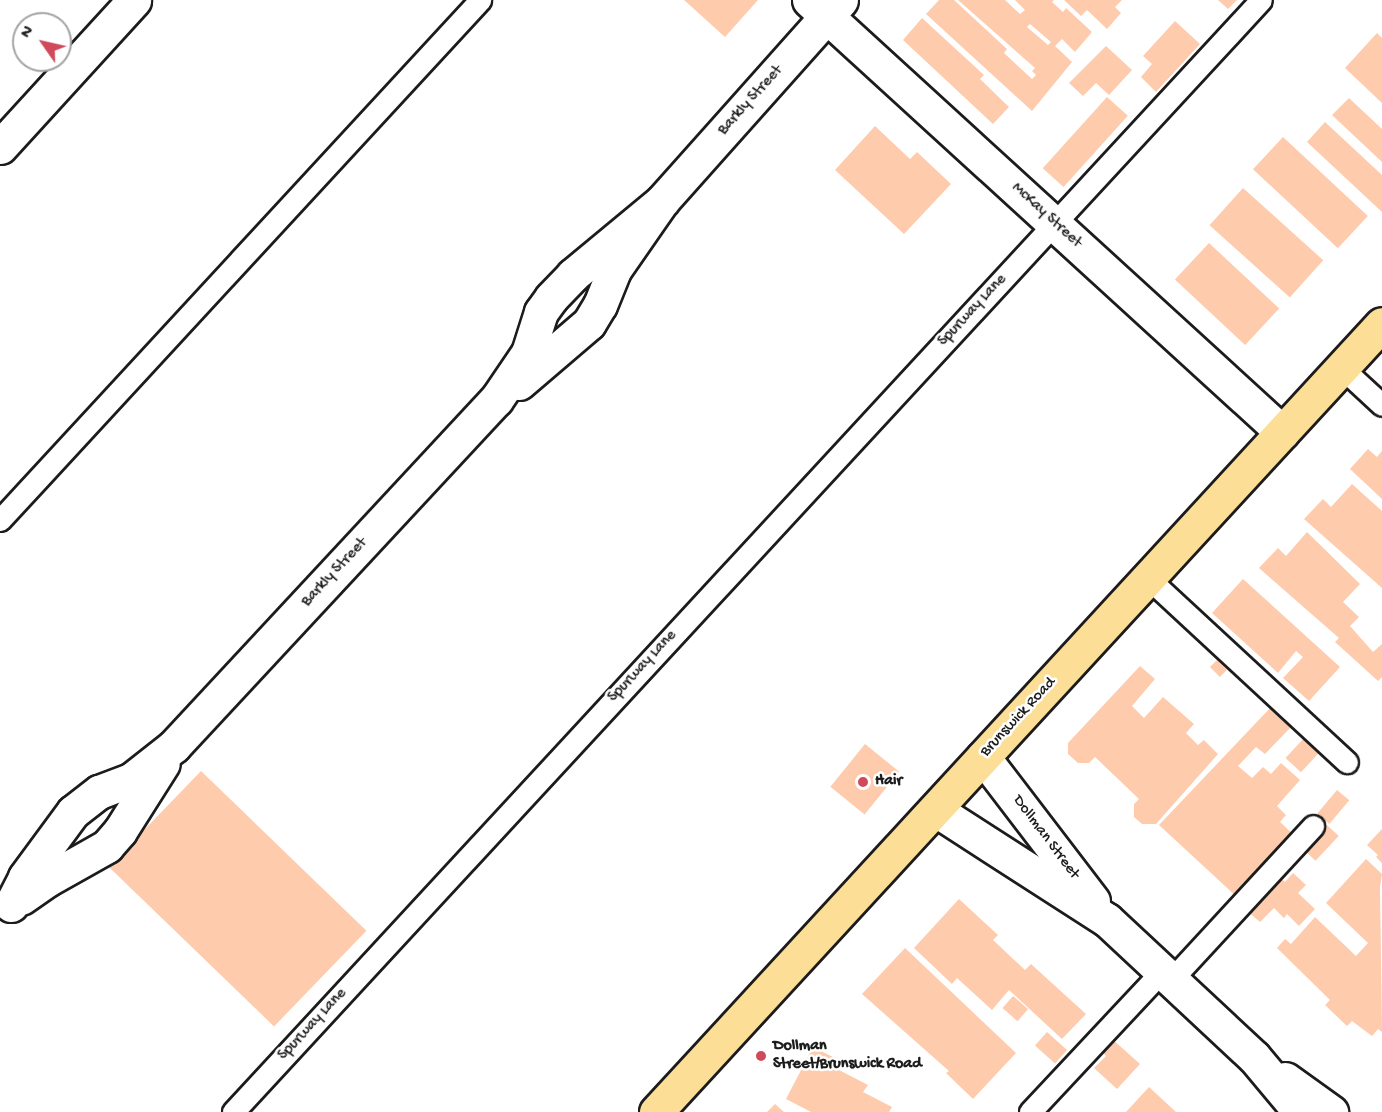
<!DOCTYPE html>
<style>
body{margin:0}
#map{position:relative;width:1382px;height:1112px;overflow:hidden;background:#fff;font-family:"Gochi Hand",sans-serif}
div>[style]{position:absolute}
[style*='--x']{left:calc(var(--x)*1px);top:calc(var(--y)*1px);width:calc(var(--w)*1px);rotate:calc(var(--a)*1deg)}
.building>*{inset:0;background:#fecbad;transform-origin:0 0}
.roads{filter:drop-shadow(2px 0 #1c1c1c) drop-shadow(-2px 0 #1c1c1c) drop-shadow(0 2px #1c1c1c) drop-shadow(0 -2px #1c1c1c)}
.lane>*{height:21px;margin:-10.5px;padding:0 10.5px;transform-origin:10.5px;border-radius:10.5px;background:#fff}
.street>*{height:33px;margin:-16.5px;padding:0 16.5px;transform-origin:16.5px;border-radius:16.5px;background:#fff}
.primary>*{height:33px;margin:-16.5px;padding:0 16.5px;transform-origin:16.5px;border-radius:16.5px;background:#fcde96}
.dots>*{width:16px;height:16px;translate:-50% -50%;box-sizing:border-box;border:3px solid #fff;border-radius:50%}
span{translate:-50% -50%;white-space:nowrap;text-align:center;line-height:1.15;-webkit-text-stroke:5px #fff;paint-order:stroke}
.street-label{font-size:16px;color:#1c1c1c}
.poi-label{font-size:16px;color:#1c1c1c;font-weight:700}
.left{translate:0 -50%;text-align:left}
.north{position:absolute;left:12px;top:12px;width:60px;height:60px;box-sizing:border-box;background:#fff;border:2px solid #a4a4a4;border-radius:50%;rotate:304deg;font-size:16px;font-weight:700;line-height:24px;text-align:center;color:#1c1c1c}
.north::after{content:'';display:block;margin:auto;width:21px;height:27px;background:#d1495b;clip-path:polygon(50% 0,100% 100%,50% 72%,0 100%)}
</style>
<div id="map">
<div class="building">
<i style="clip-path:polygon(684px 0,758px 0,725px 37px)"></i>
<i style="clip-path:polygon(evenodd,939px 0,954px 0,1007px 49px,1004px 53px,1032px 79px,1036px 75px,1032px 71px,1035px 68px,958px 0,1005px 0,1020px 14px,1025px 10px,1015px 0,1054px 0,1052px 2px,1063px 12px,1066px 8px,1092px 32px,1075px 52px,1062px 39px,1055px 46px,1072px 62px,1032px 111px,926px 14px,939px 0,1030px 24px,1051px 42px,1048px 45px,1027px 27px,1030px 24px)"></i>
<i style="clip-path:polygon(1064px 0,1122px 0,1115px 7px,1121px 13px,1107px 29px,1087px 10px,1081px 16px)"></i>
<i style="clip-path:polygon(1218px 0,1237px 0,1228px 9px)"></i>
<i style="clip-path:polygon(922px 18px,984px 75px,980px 79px,1009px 107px,993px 124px,903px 40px)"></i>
<i style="clip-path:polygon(1175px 21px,1200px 44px,1156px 92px,1141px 77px,1152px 64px,1143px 56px)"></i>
<i style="clip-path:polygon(1377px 33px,1382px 38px,1382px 103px,1345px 68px)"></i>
<i style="clip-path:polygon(1106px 46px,1132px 70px,1109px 95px,1096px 83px,1083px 96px,1069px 83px)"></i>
<i style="left:1107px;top:97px;width:28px;height:96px;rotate:42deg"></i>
<i style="clip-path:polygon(1349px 98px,1382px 129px,1382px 162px,1332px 115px)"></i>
<i style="clip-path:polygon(1325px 122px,1382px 175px,1382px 212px,1307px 142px)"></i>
<i style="clip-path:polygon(875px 126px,910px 159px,917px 152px,951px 184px,904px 234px,835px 170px)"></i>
<i style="left:1283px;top:137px;width:116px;height:44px;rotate:43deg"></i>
<i style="left:1243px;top:188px;width:108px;height:50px;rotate:42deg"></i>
<i style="left:1209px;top:243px;width:96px;height:50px;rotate:43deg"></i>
<i style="clip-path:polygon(1368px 449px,1377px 457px,1382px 451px,1382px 499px,1350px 469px)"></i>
<i style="clip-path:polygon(1352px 484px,1382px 511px,1382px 588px,1304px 519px,1323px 499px,1331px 507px)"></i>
<i style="clip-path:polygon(1307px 532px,1360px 584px,1343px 602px,1359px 617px,1350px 626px,1373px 652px,1382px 644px,1382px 677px,1378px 681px,1335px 642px,1339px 638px,1259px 568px,1278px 548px,1286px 556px)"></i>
<i style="clip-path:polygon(1243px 579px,1340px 667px,1309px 701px,1283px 678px,1303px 657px,1296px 651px,1278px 673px,1212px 613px)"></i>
<i style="left:1217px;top:660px;width:14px;height:10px;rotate:45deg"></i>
<i style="clip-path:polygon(1140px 666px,1155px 679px,1132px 706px,1144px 718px,1163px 697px,1194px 724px,1186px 733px,1198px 745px,1204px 740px,1218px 754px,1156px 824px,1142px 824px,1134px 817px,1134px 804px,1139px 799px,1095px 757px,1089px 763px,1078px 763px,1068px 754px,1068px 743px)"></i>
<i style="clip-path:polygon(1272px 706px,1293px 725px,1265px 754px,1256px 747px,1238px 766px,1252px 778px,1263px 767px,1271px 774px,1281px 763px,1300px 780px,1277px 806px,1286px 815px,1280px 822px,1294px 835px,1238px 898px,1159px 825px)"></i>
<i style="left:1306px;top:736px;width:21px;height:30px;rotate:43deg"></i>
<i style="left:865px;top:744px;width:44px;height:55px;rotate:39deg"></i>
<i style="left:201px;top:771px;width:230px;height:133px;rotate:44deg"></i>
<i style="left:1337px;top:790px;width:16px;height:31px;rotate:40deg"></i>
<i style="left:1327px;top:825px;width:16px;height:34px;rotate:43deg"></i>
<i style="clip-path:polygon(1382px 829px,1382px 863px,1376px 857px,1378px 855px,1367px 845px)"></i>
<i style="clip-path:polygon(1366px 859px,1382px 874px,1380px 887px,1382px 1032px,1378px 1029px,1372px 1036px,1352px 1021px,1347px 1026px,1325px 1005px,1330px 1000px,1277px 948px,1285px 939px,1291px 944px,1315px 917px,1356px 956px,1368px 943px,1326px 903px)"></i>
<i style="clip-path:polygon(1293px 873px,1306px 885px,1298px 893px,1315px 909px,1299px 926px,1287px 914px,1284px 918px,1274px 908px,1260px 922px,1247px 911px,1279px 876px,1285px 882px)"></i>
<i style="clip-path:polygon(959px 899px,998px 935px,993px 940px,1025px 970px,1031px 964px,1086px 1014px,1062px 1039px,1009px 990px,992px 1010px,957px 978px,952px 984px,914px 948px)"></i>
<i style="clip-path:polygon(905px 948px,1016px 1053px,973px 1099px,946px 1073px,949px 1071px,862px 994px)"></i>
<i style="left:1013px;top:996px;width:20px;height:16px;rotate:41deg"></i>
<i style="left:1047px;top:1032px;width:27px;height:18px;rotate:42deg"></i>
<i style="clip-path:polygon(1111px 1038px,1140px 1064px,1117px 1089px,1094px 1068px,1106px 1056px,1100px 1050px)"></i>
<i style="clip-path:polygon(813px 1047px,843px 1062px,839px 1070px,868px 1085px,863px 1092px,892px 1107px,889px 1112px,811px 1112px,786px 1099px)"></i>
<i style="clip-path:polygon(1149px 1087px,1176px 1112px,1126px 1112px)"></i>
<i style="clip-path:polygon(775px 1104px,784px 1112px,767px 1112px)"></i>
</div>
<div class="roads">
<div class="lane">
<i style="--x:1342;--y:368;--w:54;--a:42.8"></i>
<i style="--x:0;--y:520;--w:708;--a:-47.29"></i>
<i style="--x:1148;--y:578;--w:271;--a:42.8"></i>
<i style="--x:1172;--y:979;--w:208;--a:-47.3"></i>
<i style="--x:233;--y:1112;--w:1514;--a:-47.25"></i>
<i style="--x:1030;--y:1112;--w:195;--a:-46.9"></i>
</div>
<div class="street">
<i style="--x:809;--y:0;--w:641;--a:42.41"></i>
<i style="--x:0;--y:147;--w:199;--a:-47.6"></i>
<i style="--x:519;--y:383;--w:92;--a:-40.6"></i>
<i style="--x:589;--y:323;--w:21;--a:-59"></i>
<i style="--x:600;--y:305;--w:38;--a:-68"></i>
<i style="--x:614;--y:270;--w:84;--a:-55.2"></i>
<i style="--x:662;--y:201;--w:269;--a:-48.3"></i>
<i style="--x:983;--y:757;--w:181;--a:52.6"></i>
<i style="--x:936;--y:810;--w:203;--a:32.8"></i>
<i style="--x:1107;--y:920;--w:201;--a:43"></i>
<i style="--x:1254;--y:1057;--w:72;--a:50.1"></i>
<i style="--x:21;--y:898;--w:32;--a:-35"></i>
<i style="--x:47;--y:880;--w:69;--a:-29.5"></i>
<i style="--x:107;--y:846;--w:20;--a:-49"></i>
<i style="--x:120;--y:831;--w:80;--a:-57.7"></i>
<i style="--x:11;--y:905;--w:31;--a:-63"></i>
<i style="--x:25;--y:877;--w:81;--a:-53.6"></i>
<i style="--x:73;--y:812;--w:33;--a:-38"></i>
<i style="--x:99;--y:792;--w:34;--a:-21"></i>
<i style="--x:131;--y:780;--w:55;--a:-38.3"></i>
<i style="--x:174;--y:746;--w:473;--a:-47.1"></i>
<i style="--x:496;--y:400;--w:57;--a:-55.8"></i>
<i style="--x:528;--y:353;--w:43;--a:-72.4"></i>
<i style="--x:541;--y:312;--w:17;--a:-54"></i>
<i style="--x:551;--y:298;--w:32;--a:-46"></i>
<i style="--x:573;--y:275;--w:116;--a:-39.7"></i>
<i style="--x:1285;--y:1079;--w:57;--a:35.7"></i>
</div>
<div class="primary">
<i style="--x:656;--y:1112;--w:1071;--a:-47.35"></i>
</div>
</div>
<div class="dots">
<i style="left:863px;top:782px;background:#d1495b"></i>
<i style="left:761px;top:1056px;background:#d1495b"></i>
</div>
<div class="street-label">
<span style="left:751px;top:101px;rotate:-48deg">Barkly Street</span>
<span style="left:1046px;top:216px;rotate:42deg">McKay Street</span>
<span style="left:973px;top:311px;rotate:-47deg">Spurway Lane</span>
<span style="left:335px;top:573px;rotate:-47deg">Barkly Street</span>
<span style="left:643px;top:667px;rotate:-47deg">Spurway Lane</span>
<span style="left:1019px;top:718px;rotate:-47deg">Brunswick Road</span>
<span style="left:1045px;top:838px;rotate:53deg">Dollman Street</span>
<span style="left:313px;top:1025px;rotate:-47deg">Spurway Lane</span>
</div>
<div class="poi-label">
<span class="left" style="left:875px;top:782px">Hair</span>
<span class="left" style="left:773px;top:1056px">Dollman<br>Street/Brunswick Road</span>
</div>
<div class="north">N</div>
</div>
